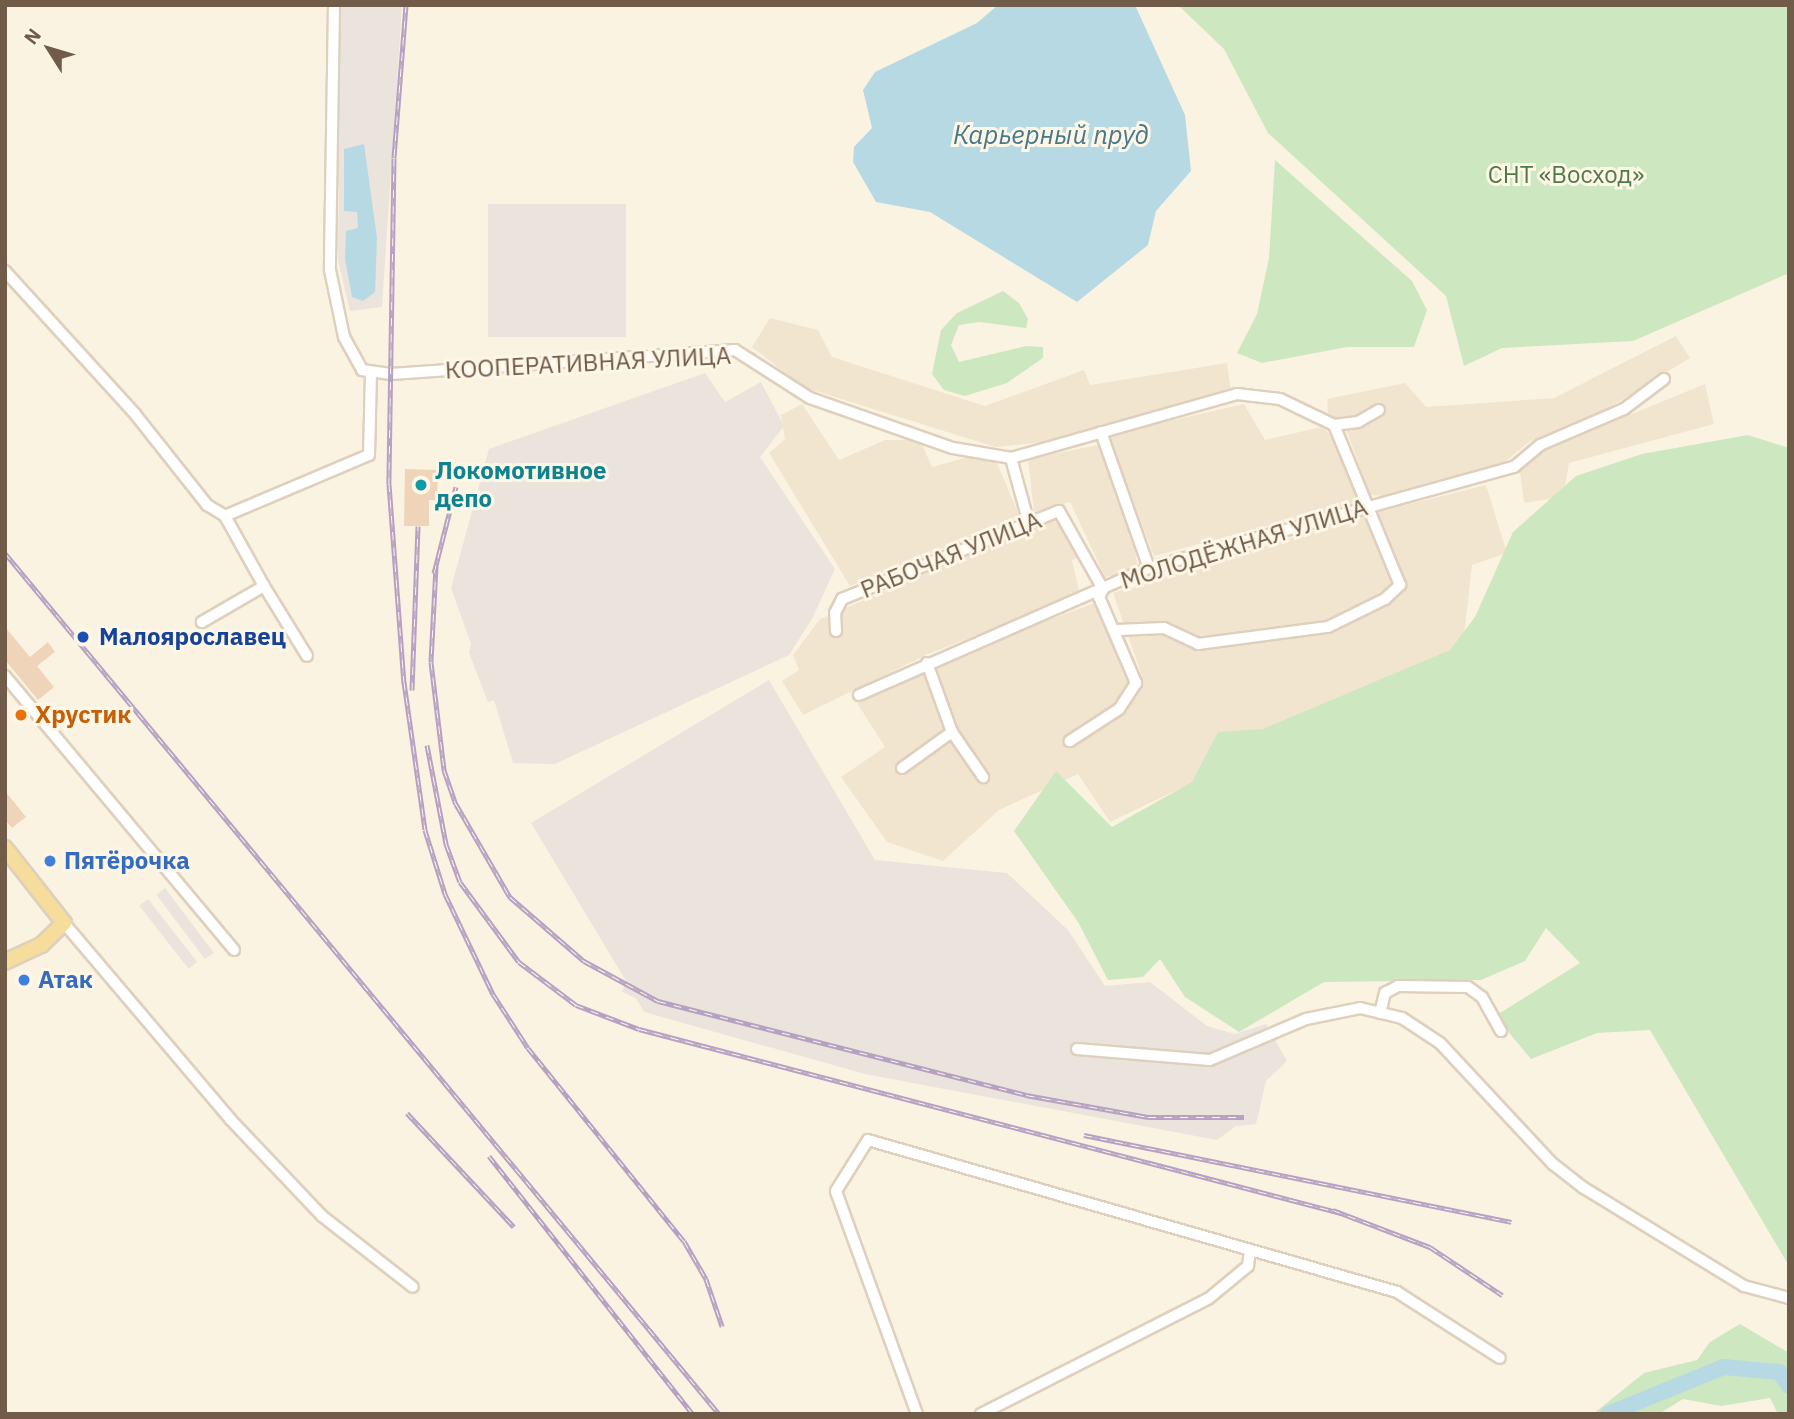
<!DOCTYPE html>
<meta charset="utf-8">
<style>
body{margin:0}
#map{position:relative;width:1794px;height:1419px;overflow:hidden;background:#fbf3e1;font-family:"IBM Plex Sans",sans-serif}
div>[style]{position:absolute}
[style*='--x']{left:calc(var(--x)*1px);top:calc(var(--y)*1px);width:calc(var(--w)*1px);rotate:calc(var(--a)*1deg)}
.residential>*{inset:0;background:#f2e5d0}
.industrial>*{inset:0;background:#eae4dc;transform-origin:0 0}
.green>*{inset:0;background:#cde7c0}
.water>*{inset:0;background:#b7d9e3}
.river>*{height:16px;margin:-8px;padding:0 8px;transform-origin:8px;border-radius:8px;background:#b7d9e3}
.building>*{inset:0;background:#efd4ba}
.roads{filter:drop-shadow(2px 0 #ded0bd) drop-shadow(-2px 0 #ded0bd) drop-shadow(0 2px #ded0bd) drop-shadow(0 -2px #ded0bd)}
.minor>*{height:10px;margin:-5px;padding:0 5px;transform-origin:5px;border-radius:5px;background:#fff}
.major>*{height:14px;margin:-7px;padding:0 7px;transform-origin:7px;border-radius:7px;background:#f7dd9b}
.rail>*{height:5px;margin-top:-2.5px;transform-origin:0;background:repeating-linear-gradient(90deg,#fef7e7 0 8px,#b6a1c3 0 16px);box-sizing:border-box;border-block:2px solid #b6a1c3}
.dots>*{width:19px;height:19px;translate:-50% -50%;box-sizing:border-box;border:4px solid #fef7e7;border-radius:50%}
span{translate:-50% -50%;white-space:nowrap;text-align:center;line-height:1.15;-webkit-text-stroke:6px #fef7e7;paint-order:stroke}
.park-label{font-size:24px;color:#507b44}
.street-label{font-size:24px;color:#715b49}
.culture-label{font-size:24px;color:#0d838f;font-weight:700}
.left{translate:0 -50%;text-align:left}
.transit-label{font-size:24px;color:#164399;font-weight:700}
.food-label{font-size:24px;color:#c56008;font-weight:700}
.shop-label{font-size:24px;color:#366cbe;font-weight:700}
.water-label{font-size:26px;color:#47798a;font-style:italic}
.frame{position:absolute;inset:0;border:7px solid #715b49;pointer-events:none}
.north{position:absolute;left:14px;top:14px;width:70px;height:70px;-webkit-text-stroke:5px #fef7e7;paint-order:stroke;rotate:307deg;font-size:19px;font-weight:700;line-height:28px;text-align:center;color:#715b49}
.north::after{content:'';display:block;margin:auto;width:24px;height:32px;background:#715b49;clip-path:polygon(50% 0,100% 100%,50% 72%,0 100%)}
</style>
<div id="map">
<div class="residential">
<i style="clip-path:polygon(770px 318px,818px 330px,832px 357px,985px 406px,1084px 370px,1090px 385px,1227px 363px,1231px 390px,1058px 441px,995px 447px,803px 387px,752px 347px)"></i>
<i style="clip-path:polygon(1676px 336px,1690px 358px,1605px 410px,1530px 441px,1500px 466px,1401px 497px,1370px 495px,1345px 426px,1328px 413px,1327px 399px,1405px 383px,1426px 407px,1554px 398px)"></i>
<i style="clip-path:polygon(1705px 384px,1714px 424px,1569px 463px,1563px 497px,1524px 503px,1520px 472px,1546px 449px)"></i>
<i style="clip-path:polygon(802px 404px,839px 460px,885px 440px,920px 440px,932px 467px,975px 455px,997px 463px,1020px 517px,850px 586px,769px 453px,785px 439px,781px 415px)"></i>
<i style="clip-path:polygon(1244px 404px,1265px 440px,1321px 427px,1335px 438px,1358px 502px,1154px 556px,1108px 435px)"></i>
<i style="clip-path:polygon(1098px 445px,1132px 535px,1138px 569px,1105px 577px,1070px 502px,1034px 512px,1028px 459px)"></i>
<i style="clip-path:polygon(1486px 485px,1507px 553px,1472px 565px,1462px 654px,1110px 822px,1078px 774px,999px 810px,943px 861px,887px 842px,841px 777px,885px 747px,857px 703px,942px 660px,1097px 602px,1128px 681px,1142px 676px,1113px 593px,1362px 516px)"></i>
<i style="clip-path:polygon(1060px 516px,1083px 557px,1072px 560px,1080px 595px,928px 654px,803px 715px,782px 681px,799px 670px,793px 655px,820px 619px)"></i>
</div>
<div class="industrial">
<i style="clip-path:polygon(340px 5px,402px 5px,382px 307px,350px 311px,338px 261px)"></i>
<i style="left:626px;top:204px;width:133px;height:138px;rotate:90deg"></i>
<i style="clip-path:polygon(705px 373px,725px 402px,761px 382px,784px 426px,760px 457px,835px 569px,812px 619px,789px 655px,555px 764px,513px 763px,494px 700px,488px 702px,469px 653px,471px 644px,451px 588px,489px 449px)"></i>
<i style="clip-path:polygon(769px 680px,875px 860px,1007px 873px,1068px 930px,1105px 986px,1150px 982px,1207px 1026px,1235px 1034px,1266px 1024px,1287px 1061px,1266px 1081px,1256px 1124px,1236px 1126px,1217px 1140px,865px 1074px,644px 1012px,636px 998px,622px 992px,626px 981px,531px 823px)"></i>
<i style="left:165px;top:888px;width:81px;height:11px;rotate:53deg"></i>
<i style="left:148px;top:899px;width:80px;height:11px;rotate:52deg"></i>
</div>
<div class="green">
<i style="clip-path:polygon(1178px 5px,1789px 5px,1789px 273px,1633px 341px,1502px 348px,1464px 366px,1446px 296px,1268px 133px,1224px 49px)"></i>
<i style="clip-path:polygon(1275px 160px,1412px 281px,1427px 310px,1414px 347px,1347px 347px,1262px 363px,1237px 353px,1257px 314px,1269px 258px)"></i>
<i style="clip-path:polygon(1003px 291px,1019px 303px,1028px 319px,1026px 328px,979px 322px,959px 325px,951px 345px,959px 362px,1026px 346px,1043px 347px,1043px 358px,1007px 383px,965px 396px,944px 390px,932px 374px,941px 330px,957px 313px)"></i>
<i style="clip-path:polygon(1748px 435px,1789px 448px,1789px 1266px,1650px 1030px,1597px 1033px,1531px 1059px,1495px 1016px,1580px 963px,1546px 928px,1525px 961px,1481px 980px,1324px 982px,1239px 1032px,1185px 997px,1160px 959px,1143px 977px,1108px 980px,1078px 922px,1014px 831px,1056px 771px,1112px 827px,1192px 782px,1218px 732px,1263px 729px,1450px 650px,1475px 617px,1513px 532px,1576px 476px,1642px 454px)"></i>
<i style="clip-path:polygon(1740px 1324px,1789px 1353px,1789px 1414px,1778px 1414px,1770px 1398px,1721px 1406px,1683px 1399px,1659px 1414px,1593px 1414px,1644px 1373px,1697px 1360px,1710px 1342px)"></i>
</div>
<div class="water">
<i style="clip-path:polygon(998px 5px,1135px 5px,1185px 115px,1191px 171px,1156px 211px,1148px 245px,1077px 302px,930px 212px,876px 202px,853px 162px,854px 147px,872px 128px,863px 90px,875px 72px,977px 23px)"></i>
<i style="clip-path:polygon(364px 144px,377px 238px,375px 292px,363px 301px,352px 297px,345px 259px,346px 231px,358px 228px,357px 212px,344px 211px,344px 149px)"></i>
</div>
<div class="river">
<i style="--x:1608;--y:1414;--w:125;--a:-22.1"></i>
<i style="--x:1724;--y:1367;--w:55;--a:5.2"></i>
<i style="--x:1779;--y:1372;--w:17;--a:54"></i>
</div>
<div class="building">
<i style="clip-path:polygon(405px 469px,438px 470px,437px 500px,429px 500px,429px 526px,404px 526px)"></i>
<i style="clip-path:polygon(5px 627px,30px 657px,48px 642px,55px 652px,37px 666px,54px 687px,38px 700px,5px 660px)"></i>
<i style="clip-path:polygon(5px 791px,26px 817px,12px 828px,5px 820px)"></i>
</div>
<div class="roads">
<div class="minor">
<i style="--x:334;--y:5;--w:265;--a:90.9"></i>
<i style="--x:330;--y:270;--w:68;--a:78.2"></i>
<i style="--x:344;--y:337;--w:38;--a:61"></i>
<i style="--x:362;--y:370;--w:29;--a:8"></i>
<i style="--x:391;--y:374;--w:345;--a:-4"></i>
<i style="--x:735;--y:350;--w:89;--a:32.6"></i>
<i style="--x:810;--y:398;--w:151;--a:19.3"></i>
<i style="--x:953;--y:448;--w:59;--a:9.8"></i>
<i style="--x:1011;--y:458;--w:235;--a:-15.8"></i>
<i style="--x:1237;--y:394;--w:43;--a:6.6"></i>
<i style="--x:1280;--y:399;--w:60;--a:25.7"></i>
<i style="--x:1334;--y:425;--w:24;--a:-7"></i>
<i style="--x:1358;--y:422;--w:24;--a:-30"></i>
<i style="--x:5;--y:271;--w:193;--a:47.7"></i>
<i style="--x:135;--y:414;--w:116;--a:51.6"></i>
<i style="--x:207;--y:505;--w:21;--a:31"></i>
<i style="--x:225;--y:516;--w:80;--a:60.9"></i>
<i style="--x:264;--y:586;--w:72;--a:149.9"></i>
<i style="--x:1101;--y:432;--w:144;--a:70.6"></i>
<i style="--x:1011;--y:458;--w:64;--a:74.7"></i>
<i style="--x:225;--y:516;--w:156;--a:-23"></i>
<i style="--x:369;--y:455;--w:82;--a:-88.6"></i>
<i style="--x:264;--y:586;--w:82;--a:58.4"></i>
<i style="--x:1117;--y:630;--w:47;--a:-2.4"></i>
<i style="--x:1164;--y:628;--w:38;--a:25"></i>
<i style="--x:1198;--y:644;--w:131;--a:-7.5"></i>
<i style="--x:1328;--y:627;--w:64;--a:-26.2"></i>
<i style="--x:1385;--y:599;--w:21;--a:-43"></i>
<i style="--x:1400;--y:585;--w:173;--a:-112.4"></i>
<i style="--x:836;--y:631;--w:18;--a:-93"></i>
<i style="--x:835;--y:613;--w:16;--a:-63"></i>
<i style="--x:842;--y:599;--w:234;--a:-22.1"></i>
<i style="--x:1059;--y:511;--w:90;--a:60.6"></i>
<i style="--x:1103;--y:589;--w:9;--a:117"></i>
<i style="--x:1099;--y:597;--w:94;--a:66.7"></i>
<i style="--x:1136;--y:683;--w:31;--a:123"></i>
<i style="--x:1119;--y:709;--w:59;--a:146.9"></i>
<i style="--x:927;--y:663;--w:73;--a:70.1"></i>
<i style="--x:952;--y:732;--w:55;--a:55.4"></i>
<i style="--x:5;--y:676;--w:357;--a:50.1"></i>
<i style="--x:859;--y:695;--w:317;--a:-23.7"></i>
<i style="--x:1149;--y:568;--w:379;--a:-15.5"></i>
<i style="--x:1514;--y:467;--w:34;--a:-40"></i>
<i style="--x:1540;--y:445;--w:91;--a:-23.2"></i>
<i style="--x:1624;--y:409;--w:50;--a:-36.9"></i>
<i style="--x:902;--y:768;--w:62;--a:-35.8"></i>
<i style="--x:64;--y:923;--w:258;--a:49.7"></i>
<i style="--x:231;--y:1120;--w:132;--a:46.5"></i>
<i style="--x:322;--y:1216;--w:115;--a:38"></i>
<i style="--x:1380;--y:1013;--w:21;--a:-76"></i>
<i style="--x:1385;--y:993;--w:15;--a:-28"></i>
<i style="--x:1398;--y:986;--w:70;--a:0.8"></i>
<i style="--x:1468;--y:987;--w:17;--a:36"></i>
<i style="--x:1482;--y:997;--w:39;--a:61"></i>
<i style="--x:1077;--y:1049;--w:133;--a:4.7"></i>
<i style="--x:1210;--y:1060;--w:104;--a:-23.1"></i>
<i style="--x:1306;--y:1019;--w:55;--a:-11.5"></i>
<i style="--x:1360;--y:1008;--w:43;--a:13.4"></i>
<i style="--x:1402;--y:1018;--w:45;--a:33.3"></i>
<i style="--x:1440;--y:1043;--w:166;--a:47"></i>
<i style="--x:1553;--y:1164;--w:39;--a:38"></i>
<i style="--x:1584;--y:1188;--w:188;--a:31.5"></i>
<i style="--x:1744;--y:1286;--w:47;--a:14.9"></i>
<i style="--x:917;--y:1414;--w:237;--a:-110"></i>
<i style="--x:836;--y:1191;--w:60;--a:-57.9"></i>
<i style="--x:868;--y:1140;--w:550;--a:16.03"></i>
<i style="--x:1397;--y:1292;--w:122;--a:32.7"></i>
<i style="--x:981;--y:1414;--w:254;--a:-26.9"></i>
<i style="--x:1208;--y:1299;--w:52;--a:-39.5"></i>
<i style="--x:1248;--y:1266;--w:16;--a:-83"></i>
</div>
<div class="major">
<i style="--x:5;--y:848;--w:95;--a:51.8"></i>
<i style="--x:64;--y:923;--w:32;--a:136"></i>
<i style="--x:41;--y:945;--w:40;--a:155"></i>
</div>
</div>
<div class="rail">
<i style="--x:406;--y:5;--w:153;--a:94.5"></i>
<i style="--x:394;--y:158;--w:326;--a:90.9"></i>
<i style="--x:389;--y:484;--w:199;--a:85.7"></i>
<i style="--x:404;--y:682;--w:149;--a:81.9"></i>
<i style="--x:425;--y:830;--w:67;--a:72.6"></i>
<i style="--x:445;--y:894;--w:111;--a:64.4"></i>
<i style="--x:493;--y:994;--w:64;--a:57.1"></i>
<i style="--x:528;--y:1048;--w:248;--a:51.1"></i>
<i style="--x:684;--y:1241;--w:44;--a:59.9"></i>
<i style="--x:706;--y:1279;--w:50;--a:71.2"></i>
<i style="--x:5;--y:553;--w:1119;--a:50.33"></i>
<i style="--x:436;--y:566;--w:96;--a:93"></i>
<i style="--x:431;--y:662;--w:109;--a:83.1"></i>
<i style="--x:444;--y:770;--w:36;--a:71"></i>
<i style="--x:456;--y:804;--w:108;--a:59.9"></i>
<i style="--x:510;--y:897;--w:98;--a:40.9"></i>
<i style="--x:584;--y:961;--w:84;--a:28.4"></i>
<i style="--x:658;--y:1001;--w:380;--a:14.3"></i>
<i style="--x:1026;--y:1095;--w:124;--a:10.2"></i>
<i style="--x:1148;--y:1117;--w:96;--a:0"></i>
<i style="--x:434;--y:573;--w:89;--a:-75.7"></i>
<i style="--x:412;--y:690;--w:164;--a:-87.9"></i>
<i style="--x:427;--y:745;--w:101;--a:79.1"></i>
<i style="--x:446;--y:844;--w:40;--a:69.8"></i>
<i style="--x:460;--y:882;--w:99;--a:53.6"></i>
<i style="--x:519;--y:962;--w:71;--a:37"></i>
<i style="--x:576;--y:1005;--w:67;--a:20.9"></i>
<i style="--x:639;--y:1029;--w:726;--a:14.69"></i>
<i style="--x:407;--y:1113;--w:156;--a:46.8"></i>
<i style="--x:1084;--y:1135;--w:436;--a:11.5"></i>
<i style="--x:489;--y:1156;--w:329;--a:51.7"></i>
<i style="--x:1333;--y:1210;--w:104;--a:20.9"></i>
<i style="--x:1430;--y:1247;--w:87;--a:33.7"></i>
</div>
<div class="dots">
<i style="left:421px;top:485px;background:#0f9aa8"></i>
<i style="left:83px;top:637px;background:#1a4fb4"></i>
<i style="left:21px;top:715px;background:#e8710a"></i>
<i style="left:50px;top:861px;background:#3f7fe0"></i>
<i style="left:24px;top:980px;background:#3f7fe0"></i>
</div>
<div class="park-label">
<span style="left:1566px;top:175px">СНТ «Восход»</span>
</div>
<div class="street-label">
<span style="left:588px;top:363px;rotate:-3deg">КООПЕРАТИВНАЯ УЛИЦА</span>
<span style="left:1244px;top:544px;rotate:-17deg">МОЛОДЁЖНАЯ УЛИЦА</span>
<span style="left:951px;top:555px;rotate:-22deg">РАБОЧАЯ УЛИЦА</span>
</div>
<div class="culture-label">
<span class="left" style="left:435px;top:485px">Локомотивное<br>депо</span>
</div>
<div class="transit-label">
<span class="left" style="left:99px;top:637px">Малоярославец</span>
</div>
<div class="food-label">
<span class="left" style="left:35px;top:715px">Хрустик</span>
</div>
<div class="shop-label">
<span class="left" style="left:64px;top:861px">Пятёрочка</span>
<span class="left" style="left:38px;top:980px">Атак</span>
</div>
<div class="water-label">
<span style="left:1051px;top:135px">Карьерный пруд</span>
</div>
<div class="frame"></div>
<div class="north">N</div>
</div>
